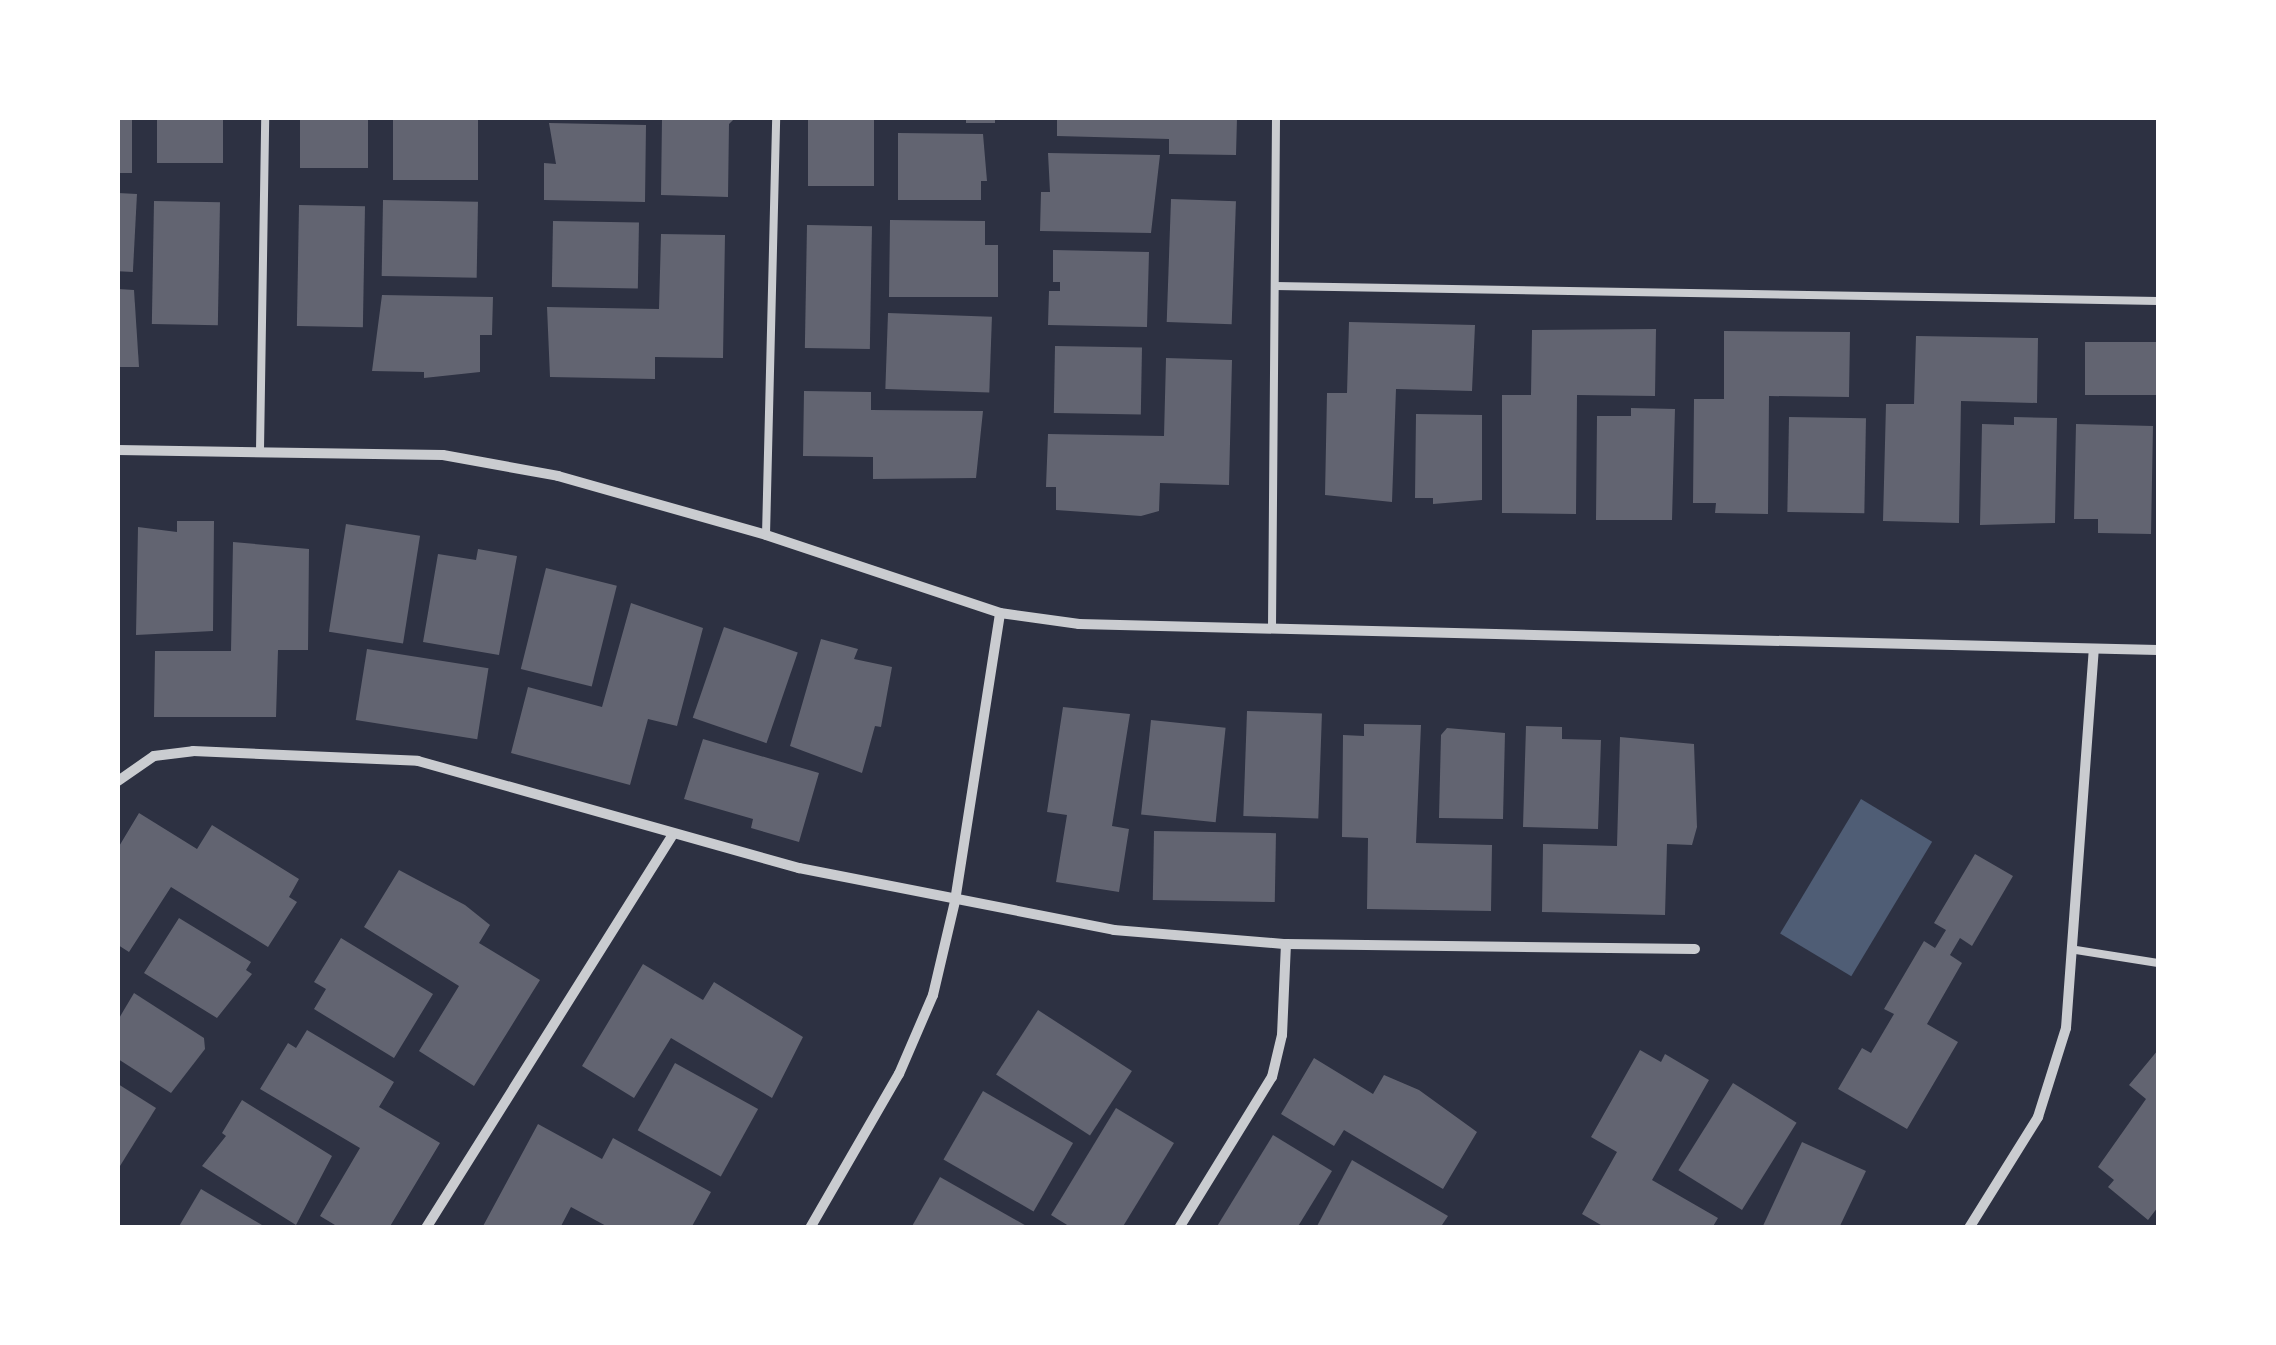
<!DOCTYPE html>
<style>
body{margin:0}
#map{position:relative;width:2276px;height:1345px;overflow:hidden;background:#2d3142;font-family:Raleway,sans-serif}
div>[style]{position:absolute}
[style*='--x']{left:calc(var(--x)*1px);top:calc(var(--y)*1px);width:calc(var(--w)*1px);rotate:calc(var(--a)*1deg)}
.water>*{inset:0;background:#4f5d75;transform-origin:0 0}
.building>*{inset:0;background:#626471;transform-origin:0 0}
.service>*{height:8px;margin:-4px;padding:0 4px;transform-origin:4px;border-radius:4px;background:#caccd0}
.minor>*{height:10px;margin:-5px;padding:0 5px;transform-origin:5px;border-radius:5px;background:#caccd0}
span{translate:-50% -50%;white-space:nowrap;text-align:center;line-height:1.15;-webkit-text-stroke:8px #fff;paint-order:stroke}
.frame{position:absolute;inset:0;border:120px solid #fff;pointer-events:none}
</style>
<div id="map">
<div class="water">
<i style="left:1861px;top:799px;width:83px;height:157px;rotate:31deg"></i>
</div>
<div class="building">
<i style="left:118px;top:118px;width:14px;height:55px"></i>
<i style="left:157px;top:118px;width:66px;height:45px"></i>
<i style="left:300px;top:118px;width:68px;height:50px"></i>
<i style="left:393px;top:118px;width:85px;height:62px"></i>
<i style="clip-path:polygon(662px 118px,735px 118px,729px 124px,728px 197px,661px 195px)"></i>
<i style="left:808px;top:118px;width:66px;height:68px"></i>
<i style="left:966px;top:118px;width:29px;height:5px"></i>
<i style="clip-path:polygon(1057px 118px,1237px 118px,1236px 155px,1169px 154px,1169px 139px,1057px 136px)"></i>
<i style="clip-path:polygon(549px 123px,646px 125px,645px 202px,544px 200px,544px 163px,556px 164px)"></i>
<i style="clip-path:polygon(898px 133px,983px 134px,987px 181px,981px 181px,981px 200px,898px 200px)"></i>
<i style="clip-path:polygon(1048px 153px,1160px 155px,1151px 233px,1040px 231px,1041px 192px,1050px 192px)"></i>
<i style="left:118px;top:193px;width:19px;height:78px;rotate:3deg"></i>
<i style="left:1171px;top:199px;width:65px;height:123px;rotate:2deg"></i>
<i style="left:383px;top:200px;width:95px;height:76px;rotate:1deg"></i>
<i style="left:154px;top:201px;width:66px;height:123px;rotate:1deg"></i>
<i style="left:299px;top:205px;width:66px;height:121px;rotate:1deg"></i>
<i style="clip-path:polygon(890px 220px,985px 221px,985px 245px,998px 245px,998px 297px,889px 297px)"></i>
<i style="left:553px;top:221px;width:86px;height:66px;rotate:1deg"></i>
<i style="left:807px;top:225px;width:65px;height:123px;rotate:1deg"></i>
<i style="clip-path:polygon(661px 234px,725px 235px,723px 358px,655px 357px,655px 379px,550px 377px,547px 307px,659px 309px)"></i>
<i style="clip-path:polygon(1053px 250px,1149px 252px,1147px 327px,1048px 325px,1049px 291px,1060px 291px,1060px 282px,1053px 282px)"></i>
<i style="clip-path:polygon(118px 289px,134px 290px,139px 367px,118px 367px)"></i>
<i style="clip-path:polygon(382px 295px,493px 297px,492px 335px,480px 335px,480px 372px,424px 378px,424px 372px,372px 371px)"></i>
<i style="left:888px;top:313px;width:104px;height:76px;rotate:2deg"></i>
<i style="clip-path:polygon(1349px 322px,1475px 325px,1472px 391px,1396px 389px,1392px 502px,1325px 495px,1327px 393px,1347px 393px)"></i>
<i style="clip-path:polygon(1656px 329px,1655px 396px,1577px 395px,1576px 514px,1502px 513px,1502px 395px,1531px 395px,1532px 330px)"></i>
<i style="clip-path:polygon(1724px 331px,1850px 332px,1849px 397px,1769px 396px,1768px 514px,1715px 513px,1716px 503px,1693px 503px,1694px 399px,1724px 399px)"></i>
<i style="clip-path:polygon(1916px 336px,2038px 338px,2037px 403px,1961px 401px,1959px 523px,1883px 521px,1886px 404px,1914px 404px)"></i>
<i style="left:2085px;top:342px;width:73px;height:53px"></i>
<i style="left:1055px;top:346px;width:87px;height:67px;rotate:1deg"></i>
<i style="clip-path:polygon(1166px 358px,1232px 360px,1229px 485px,1160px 483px,1159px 511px,1141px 516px,1056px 510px,1056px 487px,1046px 487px,1048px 434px,1164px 436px)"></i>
<i style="clip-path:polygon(804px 391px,871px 392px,871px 410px,983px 411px,976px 478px,873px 479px,873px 457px,803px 456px)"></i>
<i style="clip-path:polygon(1631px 408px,1675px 409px,1672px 520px,1596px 520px,1597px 416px,1631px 416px)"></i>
<i style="clip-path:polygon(1416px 414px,1482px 415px,1482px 500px,1433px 504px,1433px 498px,1415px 498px)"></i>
<i style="left:1789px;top:417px;width:77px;height:95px;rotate:1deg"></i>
<i style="clip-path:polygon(2014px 417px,2057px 418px,2055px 523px,1980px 525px,1982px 424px,2014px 425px)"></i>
<i style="clip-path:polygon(2076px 424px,2153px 426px,2151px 534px,2098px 533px,2098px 519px,2074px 519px)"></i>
<i style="clip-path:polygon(177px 521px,214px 521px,213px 631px,136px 635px,138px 527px,177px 532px)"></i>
<i style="left:346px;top:524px;width:75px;height:109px;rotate:9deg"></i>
<i style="clip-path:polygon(233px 542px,309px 549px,308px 650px,278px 650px,276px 717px,154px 717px,155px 651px,231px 651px)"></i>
<i style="clip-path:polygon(478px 549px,517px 556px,499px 655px,423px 642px,438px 554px,476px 560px)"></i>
<i style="left:546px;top:568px;width:73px;height:104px;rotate:14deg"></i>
<i style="clip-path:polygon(631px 603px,703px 628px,677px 726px,648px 719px,630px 785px,511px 753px,528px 687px,602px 707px)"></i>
<i style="left:724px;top:627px;width:78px;height:96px;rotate:19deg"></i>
<i style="clip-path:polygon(821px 639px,858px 649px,854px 659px,892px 667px,881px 727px,875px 726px,862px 773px,790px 746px)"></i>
<i style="left:367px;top:649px;width:123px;height:72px;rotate:9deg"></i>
<i style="clip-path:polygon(1063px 707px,1130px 714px,1112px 826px,1129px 829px,1119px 892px,1056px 882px,1067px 815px,1047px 812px)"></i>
<i style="left:1247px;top:711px;width:75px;height:105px;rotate:2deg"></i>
<i style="left:1151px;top:720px;width:75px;height:95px;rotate:6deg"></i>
<i style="clip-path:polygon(1364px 724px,1421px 725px,1416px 843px,1492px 845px,1491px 911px,1367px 909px,1368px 838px,1342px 837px,1343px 735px,1364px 736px)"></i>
<i style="clip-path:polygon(1526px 726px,1562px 727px,1562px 739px,1601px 740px,1598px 829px,1523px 827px)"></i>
<i style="clip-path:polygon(1447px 728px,1505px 733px,1503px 819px,1439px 818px,1441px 735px)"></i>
<i style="clip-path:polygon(1620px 737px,1694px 744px,1697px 827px,1692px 845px,1667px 844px,1665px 915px,1542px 912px,1543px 844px,1617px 846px)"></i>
<i style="clip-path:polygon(703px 739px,819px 773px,799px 842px,751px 828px,753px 819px,684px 799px)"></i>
<i style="clip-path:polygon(139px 813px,197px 849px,212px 825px,299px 879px,289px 897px,297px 902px,268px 947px,171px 887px,129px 952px,118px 945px,118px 848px)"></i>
<i style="left:1154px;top:831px;width:122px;height:69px;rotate:1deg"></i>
<i style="clip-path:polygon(1975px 854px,2013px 876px,1972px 946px,1960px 938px,1950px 955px,1962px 963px,1927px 1024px,1958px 1042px,1907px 1129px,1838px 1089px,1862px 1048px,1871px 1053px,1894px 1014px,1884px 1009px,1924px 941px,1935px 948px,1946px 930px,1934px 923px)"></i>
<i style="clip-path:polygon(399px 870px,465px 905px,490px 925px,479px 943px,540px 980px,474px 1086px,419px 1051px,459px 986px,364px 927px)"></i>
<i style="clip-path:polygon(179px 918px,251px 962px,246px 970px,252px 974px,217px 1018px,144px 973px)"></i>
<i style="clip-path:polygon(341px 938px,433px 994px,394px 1058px,314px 1009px,326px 989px,314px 982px)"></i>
<i style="clip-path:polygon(643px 964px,703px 1000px,714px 982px,803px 1037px,772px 1098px,671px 1038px,634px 1098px,582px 1066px)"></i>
<i style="clip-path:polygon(134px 993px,204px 1038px,205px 1049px,171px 1093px,118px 1059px,118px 1020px)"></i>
<i style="left:1038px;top:1010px;width:112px;height:77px;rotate:33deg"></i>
<i style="clip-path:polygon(307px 1030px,394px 1082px,379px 1107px,440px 1143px,389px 1228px,340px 1228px,320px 1216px,360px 1148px,260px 1089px,288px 1043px,296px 1048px)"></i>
<i style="clip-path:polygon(1640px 1050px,1661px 1062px,1665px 1054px,1709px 1080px,1652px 1180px,1718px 1218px,1712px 1228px,1606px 1228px,1582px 1214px,1617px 1152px,1591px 1137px)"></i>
<i style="clip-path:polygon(2158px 1050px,2158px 1207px,2148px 1220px,2108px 1187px,2114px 1180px,2098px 1167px,2146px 1099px,2129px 1085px)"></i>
<i style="clip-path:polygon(1314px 1058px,1373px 1094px,1384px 1075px,1419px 1090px,1477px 1132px,1443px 1189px,1344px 1130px,1334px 1146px,1281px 1114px)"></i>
<i style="left:675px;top:1063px;width:95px;height:77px;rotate:29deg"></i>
<i style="left:1733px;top:1083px;width:75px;height:103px;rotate:32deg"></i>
<i style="clip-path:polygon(118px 1084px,156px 1108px,120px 1166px,118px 1164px)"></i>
<i style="left:983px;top:1091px;width:104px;height:79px;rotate:30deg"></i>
<i style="clip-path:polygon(242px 1100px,332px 1156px,296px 1225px,202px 1166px,226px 1136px,222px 1133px)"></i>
<i style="clip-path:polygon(1116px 1108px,1174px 1143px,1122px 1228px,1072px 1228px,1051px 1215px)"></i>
<i style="clip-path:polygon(538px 1124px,602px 1159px,613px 1138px,711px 1192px,691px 1228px,610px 1228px,571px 1207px,560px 1228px,482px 1228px)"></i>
<i style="clip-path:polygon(1273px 1135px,1332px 1171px,1297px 1228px,1216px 1228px)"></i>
<i style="clip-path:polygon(1802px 1142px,1866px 1171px,1839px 1228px,1762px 1228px)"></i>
<i style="clip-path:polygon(1352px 1160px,1448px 1216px,1440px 1228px,1316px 1228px)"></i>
<i style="clip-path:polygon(940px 1177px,1030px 1228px,911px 1228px)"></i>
<i style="clip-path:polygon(201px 1189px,267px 1228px,178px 1228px)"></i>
</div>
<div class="service">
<i style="--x:1275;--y:286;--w:883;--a:0.97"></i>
<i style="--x:260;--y:450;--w:332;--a:-89.1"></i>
<i style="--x:766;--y:535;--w:417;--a:-88.6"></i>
<i style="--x:1272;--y:628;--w:510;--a:-89.55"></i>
<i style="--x:2076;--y:950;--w:83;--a:9"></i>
</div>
<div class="minor">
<i style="--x:118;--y:450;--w:325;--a:0.9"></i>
<i style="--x:443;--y:455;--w:117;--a:10.3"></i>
<i style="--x:558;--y:476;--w:216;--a:15.8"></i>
<i style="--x:766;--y:535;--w:247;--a:18.4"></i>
<i style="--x:1000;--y:613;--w:80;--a:7.9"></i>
<i style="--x:1079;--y:624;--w:1079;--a:1.38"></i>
<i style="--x:118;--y:781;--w:44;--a:-34.8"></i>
<i style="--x:154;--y:756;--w:39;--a:-7"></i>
<i style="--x:193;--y:751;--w:225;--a:2.5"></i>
<i style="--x:418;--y:761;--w:396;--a:15.7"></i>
<i style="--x:799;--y:868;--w:321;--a:11.1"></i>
<i style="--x:1114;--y:930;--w:173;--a:4.7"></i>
<i style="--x:1286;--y:944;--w:409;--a:0.7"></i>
<i style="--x:426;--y:1228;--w:463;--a:-57.9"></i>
<i style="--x:810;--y:1228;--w:178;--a:-60"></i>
<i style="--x:899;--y:1074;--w:86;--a:-66.7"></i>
<i style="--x:933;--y:995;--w:97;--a:-76.8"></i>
<i style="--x:955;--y:901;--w:291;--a:-81.1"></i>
<i style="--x:1179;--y:1228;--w:177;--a:-58.4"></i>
<i style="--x:1272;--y:1077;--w:43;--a:-76.6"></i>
<i style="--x:1282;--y:1035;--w:91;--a:-87.5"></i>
<i style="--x:1969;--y:1228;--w:131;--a:-58.1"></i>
<i style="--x:2038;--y:1117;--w:93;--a:-72.5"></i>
<i style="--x:2066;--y:1028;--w:379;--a:-85.8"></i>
</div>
<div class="frame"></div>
</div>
